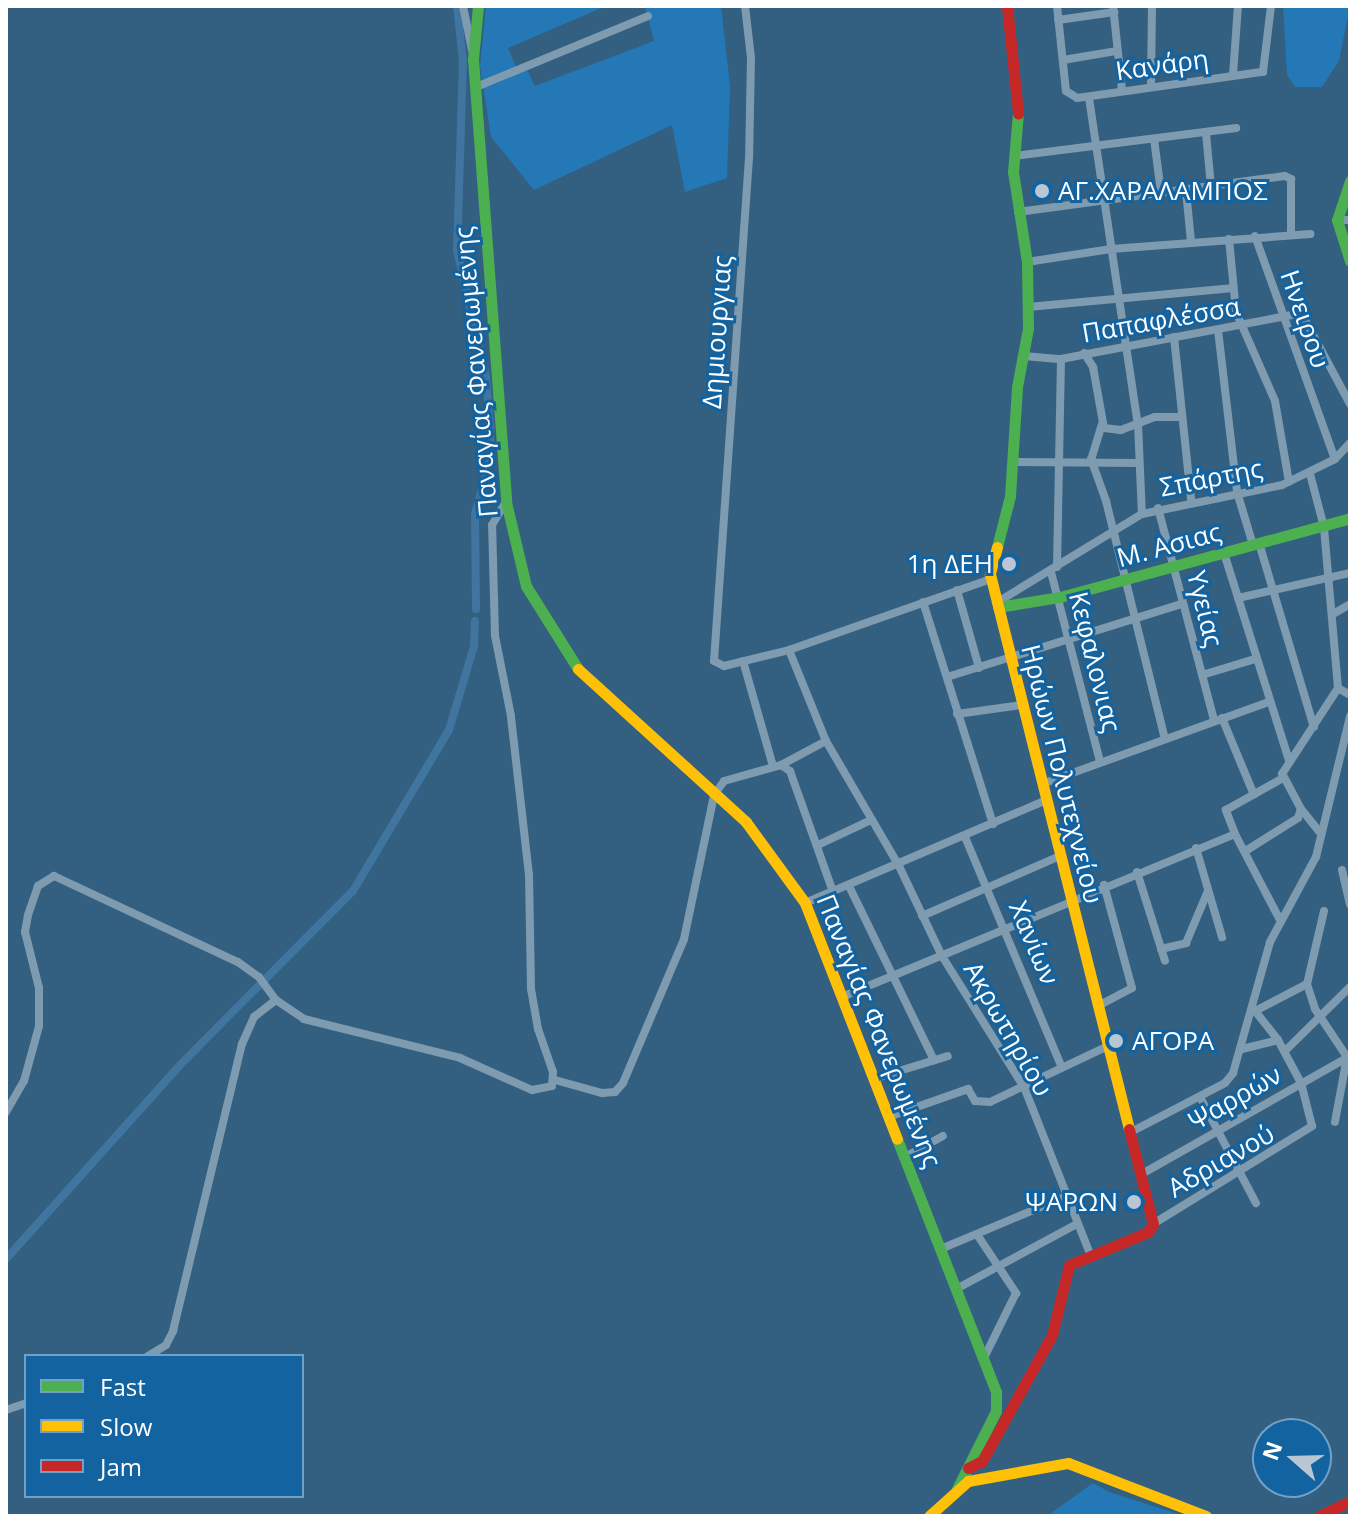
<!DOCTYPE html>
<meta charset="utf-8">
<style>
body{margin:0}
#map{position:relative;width:1356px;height:1522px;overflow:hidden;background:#335f80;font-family:"Open Sans",sans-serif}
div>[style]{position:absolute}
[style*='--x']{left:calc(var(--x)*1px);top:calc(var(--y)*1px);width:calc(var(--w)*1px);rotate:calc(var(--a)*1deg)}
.green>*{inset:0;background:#2478b5}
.canal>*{height:8px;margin:-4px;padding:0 4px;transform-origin:4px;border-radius:4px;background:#3f759f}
.street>*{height:8px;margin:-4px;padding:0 4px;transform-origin:4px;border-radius:4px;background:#7e9bb0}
.fast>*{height:11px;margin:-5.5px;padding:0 5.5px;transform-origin:5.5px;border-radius:5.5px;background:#4caf50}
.slow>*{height:11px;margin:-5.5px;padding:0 5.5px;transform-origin:5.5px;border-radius:5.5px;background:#ffc107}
.jam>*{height:11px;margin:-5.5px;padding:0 5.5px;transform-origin:5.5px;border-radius:5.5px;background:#c62828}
.dots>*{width:22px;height:22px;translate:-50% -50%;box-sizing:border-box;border:4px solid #1363a0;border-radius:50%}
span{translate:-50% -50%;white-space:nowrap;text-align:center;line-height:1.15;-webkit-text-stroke:6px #1363a0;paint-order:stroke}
.street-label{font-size:26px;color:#fff}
.poi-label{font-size:26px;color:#fff}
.left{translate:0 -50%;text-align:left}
.right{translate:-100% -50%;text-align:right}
.frame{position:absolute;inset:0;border:8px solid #fff;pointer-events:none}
.legend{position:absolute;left:24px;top:1354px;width:280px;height:144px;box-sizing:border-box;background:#1363a0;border:2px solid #71a1c6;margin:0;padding:10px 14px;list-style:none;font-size:24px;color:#fff}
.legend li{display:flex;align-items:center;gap:16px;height:40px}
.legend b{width:40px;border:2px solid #71a1c6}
.north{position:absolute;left:1252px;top:1418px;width:80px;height:80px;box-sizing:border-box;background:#1363a0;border:2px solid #71a1c6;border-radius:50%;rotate:290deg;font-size:22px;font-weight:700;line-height:32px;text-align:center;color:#fff}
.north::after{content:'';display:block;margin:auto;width:28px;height:36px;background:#b8c7d3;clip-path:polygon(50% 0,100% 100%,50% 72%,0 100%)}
</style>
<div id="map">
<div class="green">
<i style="clip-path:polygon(486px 6px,606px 6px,508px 48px,517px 69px,525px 66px,535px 86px,654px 41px,645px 6px,721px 6px,730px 86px,727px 178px,685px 192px,672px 125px,534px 190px,491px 137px,480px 66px)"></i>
<i style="clip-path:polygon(1283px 6px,1350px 6px,1339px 61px,1322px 87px,1295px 87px,1287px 75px)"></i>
<i style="clip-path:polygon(1093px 1483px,1109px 1492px,1184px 1516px,1047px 1516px)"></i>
</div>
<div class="canal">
<i style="--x:457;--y:6;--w:55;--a:83.8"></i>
<i style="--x:463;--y:61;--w:189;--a:91.8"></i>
<i style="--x:457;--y:250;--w:130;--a:77.1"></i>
<i style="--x:486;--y:377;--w:49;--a:85.3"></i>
<i style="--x:490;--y:426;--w:34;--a:90"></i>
<i style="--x:490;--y:460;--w:56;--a:105.5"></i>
<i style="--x:475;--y:514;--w:95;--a:89.4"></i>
<i style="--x:6;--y:1259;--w:261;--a:-48.1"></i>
<i style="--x:180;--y:1065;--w:245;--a:-45.2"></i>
<i style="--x:353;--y:891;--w:187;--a:-59.2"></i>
<i style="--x:449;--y:730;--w:88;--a:-73.4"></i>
<i style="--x:474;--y:646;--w:25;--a:-88"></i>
</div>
<div class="street">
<i style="--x:463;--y:6;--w:45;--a:78.4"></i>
<i style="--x:745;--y:6;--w:52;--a:83.4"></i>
<i style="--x:751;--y:58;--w:100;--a:91.1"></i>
<i style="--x:749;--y:158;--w:504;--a:93.98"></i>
<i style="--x:714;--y:661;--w:11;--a:27"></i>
<i style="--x:724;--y:666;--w:67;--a:-13.8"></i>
<i style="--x:789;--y:650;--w:214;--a:-19.4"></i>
<i style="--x:1057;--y:6;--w:85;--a:84"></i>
<i style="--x:1066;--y:91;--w:13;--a:32"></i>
<i style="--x:1077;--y:98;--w:188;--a:-8"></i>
<i style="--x:1263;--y:72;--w:66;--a:-83.1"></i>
<i style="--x:1113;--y:6;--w:84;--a:83.9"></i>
<i style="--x:1058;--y:20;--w:57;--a:-8.1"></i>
<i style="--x:1063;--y:60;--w:55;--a:-9.5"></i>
<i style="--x:1233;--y:75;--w:69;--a:-85.9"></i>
<i style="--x:1151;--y:86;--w:80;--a:-89.3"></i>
<i style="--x:476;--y:87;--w:186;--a:-22.4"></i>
<i style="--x:1089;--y:98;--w:330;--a:81.5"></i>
<i style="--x:1138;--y:424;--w:90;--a:87.5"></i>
<i style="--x:1206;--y:133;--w:54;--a:84.7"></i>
<i style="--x:1154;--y:139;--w:53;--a:82.5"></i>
<i style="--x:1014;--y:156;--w:224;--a:-7.2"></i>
<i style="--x:1186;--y:191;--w:50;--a:84.3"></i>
<i style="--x:1018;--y:212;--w:269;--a:-7.7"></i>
<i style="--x:1285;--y:176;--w:7;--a:27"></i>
<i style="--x:1291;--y:179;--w:56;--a:90"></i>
<i style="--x:1337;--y:220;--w:13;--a:0"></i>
<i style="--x:1255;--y:236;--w:237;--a:70.3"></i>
<i style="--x:1229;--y:239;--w:73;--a:84.5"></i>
<i style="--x:1236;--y:312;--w:97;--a:66.3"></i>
<i style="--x:1275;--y:401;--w:82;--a:80.2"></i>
<i style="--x:1027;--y:262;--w:85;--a:-8.8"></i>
<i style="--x:1111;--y:249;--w:200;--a:-4.3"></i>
<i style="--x:1028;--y:307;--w:204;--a:-5.3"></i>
<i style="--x:1218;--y:330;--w:163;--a:83.3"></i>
<i style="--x:1237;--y:492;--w:55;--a:73.2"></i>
<i style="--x:1174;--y:337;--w:164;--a:84"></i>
<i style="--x:1084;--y:353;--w:17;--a:57"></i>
<i style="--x:1093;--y:367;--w:62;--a:79.8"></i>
<i style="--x:1104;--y:428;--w:17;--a:7"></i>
<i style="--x:1121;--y:430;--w:36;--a:-21"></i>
<i style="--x:1155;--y:417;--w:27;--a:0"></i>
<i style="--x:1024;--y:356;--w:37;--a:5"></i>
<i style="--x:1061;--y:359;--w:240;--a:-10.8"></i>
<i style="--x:1297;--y:314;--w:8;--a:30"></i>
<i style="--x:1304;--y:318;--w:98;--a:61.9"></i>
<i style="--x:1102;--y:424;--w:37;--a:107"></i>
<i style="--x:1091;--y:459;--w:45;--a:70.3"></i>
<i style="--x:1106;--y:501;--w:245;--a:76.1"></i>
<i style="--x:1013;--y:462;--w:125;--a:0.5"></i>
<i style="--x:1158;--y:508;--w:219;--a:75.2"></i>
<i style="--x:1259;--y:543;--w:192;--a:73.4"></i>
<i style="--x:1224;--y:553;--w:218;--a:72.6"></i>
<i style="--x:1057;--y:567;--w:208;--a:-88.9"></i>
<i style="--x:1051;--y:572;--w:196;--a:75.5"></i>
<i style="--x:957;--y:590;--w:81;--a:74.2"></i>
<i style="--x:1238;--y:598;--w:115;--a:-12.6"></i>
<i style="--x:923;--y:602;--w:233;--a:72.5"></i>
<i style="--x:996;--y:603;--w:171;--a:-31.4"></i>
<i style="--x:1142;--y:514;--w:143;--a:-11.7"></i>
<i style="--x:1282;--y:485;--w:59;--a:-26.1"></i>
<i style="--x:1335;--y:459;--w:22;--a:-47"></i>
<i style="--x:1333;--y:614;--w:20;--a:-30"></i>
<i style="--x:789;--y:650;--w:98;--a:67.9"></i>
<i style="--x:826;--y:741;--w:145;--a:59.7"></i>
<i style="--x:899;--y:866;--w:100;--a:64.5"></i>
<i style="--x:942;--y:956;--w:155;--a:58"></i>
<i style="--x:1024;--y:1087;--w:180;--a:68.4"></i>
<i style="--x:743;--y:661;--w:106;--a:74.1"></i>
<i style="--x:1202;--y:675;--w:55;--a:-16.8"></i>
<i style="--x:947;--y:677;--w:246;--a:-17.3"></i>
<i style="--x:1338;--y:688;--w:14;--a:30"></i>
<i style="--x:957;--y:714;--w:66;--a:-7.9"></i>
<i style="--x:1222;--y:718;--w:83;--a:67.4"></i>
<i style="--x:781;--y:765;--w:11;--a:34"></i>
<i style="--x:790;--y:771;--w:128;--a:70.4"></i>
<i style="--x:1042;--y:784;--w:241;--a:-19.9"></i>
<i style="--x:1301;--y:809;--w:32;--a:51"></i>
<i style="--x:1235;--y:834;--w:26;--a:-111"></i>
<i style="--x:1226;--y:810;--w:65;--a:-29.3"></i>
<i style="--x:965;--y:837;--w:247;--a:67.2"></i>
<i style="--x:818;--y:845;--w:59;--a:-25.3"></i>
<i style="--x:1196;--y:848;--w:93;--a:73.7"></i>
<i style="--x:1247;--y:850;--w:60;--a:-32.1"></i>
<i style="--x:1298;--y:818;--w:9;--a:-72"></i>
<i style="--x:1301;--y:809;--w:40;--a:-118"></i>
<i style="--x:1282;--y:774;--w:103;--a:-56.9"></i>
<i style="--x:1338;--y:688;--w:162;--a:-95"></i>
<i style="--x:1324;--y:527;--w:55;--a:-104.8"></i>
<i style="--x:1342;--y:870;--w:35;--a:77"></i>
<i style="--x:1137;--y:872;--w:93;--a:72.5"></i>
<i style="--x:849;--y:886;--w:194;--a:64"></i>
<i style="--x:805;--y:903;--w:262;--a:-23.1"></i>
<i style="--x:1324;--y:911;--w:75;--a:103.1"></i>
<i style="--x:1307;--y:984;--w:26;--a:72"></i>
<i style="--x:1315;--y:1009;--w:58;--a:56.3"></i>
<i style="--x:1347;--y:1057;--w:66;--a:100.5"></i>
<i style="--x:922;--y:916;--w:150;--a:-23.5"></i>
<i style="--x:1161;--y:949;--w:26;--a:-13"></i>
<i style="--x:1186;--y:943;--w:56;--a:-67.1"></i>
<i style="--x:844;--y:996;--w:423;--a:-22.5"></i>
<i style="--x:1235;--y:834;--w:97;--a:62.4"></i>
<i style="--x:1098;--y:1006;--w:38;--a:-28"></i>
<i style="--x:1132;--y:988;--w:107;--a:-105.2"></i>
<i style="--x:1257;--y:1010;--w:56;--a:-27.5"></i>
<i style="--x:1242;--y:1049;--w:37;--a:-14"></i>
<i style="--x:1285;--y:1051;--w:91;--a:-44.6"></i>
<i style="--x:876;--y:1078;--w:75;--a:-17"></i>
<i style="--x:555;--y:1080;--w:49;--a:15.5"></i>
<i style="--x:602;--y:1093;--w:13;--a:-4"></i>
<i style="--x:615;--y:1092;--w:12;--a:-48"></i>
<i style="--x:623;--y:1083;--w:156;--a:-67"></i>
<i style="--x:684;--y:939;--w:147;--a:-78.2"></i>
<i style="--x:714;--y:795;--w:17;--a:-54"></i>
<i style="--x:724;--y:781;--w:59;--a:-15.7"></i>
<i style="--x:781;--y:765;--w:51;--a:-28.1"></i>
<i style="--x:1200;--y:1097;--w:120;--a:62.2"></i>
<i style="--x:6;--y:1112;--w:36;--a:-60"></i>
<i style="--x:24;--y:1081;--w:57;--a:-74.7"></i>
<i style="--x:39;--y:1026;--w:38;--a:-90"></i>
<i style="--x:39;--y:988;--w:58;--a:-104"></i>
<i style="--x:25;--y:932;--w:17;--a:-80"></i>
<i style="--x:28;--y:915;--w:31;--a:-71"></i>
<i style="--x:38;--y:886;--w:19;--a:-32"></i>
<i style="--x:54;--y:876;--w:203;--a:25.1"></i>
<i style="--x:238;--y:962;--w:26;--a:36"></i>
<i style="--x:259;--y:977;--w:29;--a:54"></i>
<i style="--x:276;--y:1000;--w:34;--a:34"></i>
<i style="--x:304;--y:1019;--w:161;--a:14"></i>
<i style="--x:460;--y:1058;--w:79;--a:24"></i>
<i style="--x:532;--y:1090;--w:20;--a:-11"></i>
<i style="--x:552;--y:1086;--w:14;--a:-86"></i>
<i style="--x:553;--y:1072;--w:46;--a:-109.2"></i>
<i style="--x:538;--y:1029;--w:41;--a:-99.9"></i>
<i style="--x:531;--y:989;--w:114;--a:-91"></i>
<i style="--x:529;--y:875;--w:160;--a:-96.5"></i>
<i style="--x:511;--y:716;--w:82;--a:-101.3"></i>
<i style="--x:495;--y:636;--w:111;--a:-91.5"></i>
<i style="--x:492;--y:525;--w:27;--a:-59"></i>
<i style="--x:891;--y:1116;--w:82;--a:-19.3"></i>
<i style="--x:968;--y:1089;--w:14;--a:60"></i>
<i style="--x:975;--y:1101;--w:15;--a:4"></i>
<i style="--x:990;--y:1102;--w:131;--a:-25.4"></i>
<i style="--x:1129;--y:1133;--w:108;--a:-27.5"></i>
<i style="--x:1225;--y:1083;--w:13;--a:-51"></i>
<i style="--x:1233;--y:1073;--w:136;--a:-74.2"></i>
<i style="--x:1270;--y:942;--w:97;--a:-61.6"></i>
<i style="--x:1316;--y:857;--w:145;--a:-76.4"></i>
<i style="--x:907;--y:1156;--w:41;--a:-29.1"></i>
<i style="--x:1140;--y:1175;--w:241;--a:-29.5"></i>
<i style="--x:1153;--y:1224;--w:187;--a:-31.6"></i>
<i style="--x:1312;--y:1126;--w:44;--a:-104.3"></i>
<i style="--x:1301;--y:1083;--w:49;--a:-118.1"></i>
<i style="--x:1278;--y:1040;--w:42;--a:-128.2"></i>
<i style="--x:978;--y:1236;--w:69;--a:56.3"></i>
<i style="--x:1016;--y:1293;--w:70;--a:116.2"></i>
<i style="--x:943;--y:1248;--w:134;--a:-22.8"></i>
<i style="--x:958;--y:1288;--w:135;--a:-28.3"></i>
<i style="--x:148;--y:1356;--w:21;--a:-31"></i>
<i style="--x:166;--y:1345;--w:16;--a:-63"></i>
<i style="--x:173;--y:1331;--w:295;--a:-76.5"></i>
<i style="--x:242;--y:1044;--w:30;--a:-66"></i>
<i style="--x:254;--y:1017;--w:28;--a:-38"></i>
<i style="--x:6;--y:1410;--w:21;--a:-19"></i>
</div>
<div class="fast">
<i style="--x:478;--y:6;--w:53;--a:95.4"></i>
<i style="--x:473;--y:59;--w:444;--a:85.7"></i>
<i style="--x:506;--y:502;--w:86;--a:76.6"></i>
<i style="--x:526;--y:586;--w:98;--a:57.9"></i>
<i style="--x:1350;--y:181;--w:41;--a:108.4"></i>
<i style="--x:1337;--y:220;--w:43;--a:72.4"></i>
<i style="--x:997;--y:547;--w:53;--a:-75.7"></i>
<i style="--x:1010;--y:496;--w:109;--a:-86.3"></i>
<i style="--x:1017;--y:387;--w:60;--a:-79.4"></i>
<i style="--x:1028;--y:328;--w:66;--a:-90.9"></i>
<i style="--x:1027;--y:262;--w:91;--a:-98.8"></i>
<i style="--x:1013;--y:172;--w:59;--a:-85.2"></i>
<i style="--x:998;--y:607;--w:63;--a:-9.2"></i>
<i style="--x:1060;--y:597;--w:301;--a:-15.2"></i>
<i style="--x:897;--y:1139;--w:272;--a:68.6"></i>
<i style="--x:996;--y:1392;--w:19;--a:90"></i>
<i style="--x:996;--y:1411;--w:87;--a:116.6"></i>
</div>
<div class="slow">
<i style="--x:997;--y:547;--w:28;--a:105"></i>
<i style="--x:990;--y:574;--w:572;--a:75.94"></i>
<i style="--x:578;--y:669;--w:227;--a:42.3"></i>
<i style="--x:746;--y:822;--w:100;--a:53.9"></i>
<i style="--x:805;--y:903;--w:253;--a:68.7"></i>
<i style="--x:929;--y:1516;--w:52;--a:-41.9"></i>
<i style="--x:968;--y:1481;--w:102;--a:-10.2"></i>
<i style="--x:1068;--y:1463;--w:148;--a:21"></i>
</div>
<div class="jam">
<i style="--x:1007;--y:6;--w:108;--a:84.1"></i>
<i style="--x:968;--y:1468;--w:16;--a:-27"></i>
<i style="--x:982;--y:1461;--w:144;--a:-60.9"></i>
<i style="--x:1052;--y:1335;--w:72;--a:-76.3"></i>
<i style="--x:1069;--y:1265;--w:86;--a:-22.7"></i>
<i style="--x:1148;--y:1232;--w:9;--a:-58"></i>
<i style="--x:1153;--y:1224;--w:98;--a:-104.2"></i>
<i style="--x:1319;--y:1516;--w:34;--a:-26"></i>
</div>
<div class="dots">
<i style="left:1042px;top:191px;background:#b8c7d3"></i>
<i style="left:1009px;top:564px;background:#b8c7d3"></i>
<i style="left:1116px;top:1041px;background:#b8c7d3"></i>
<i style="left:1134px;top:1202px;background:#b8c7d3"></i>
</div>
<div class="street-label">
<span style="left:1162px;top:65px;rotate:-8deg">Κανάρη</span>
<span style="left:1305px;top:319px;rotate:71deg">Ηνειρου</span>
<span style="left:1161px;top:320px;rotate:-10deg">Παπαφλέσσα</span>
<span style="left:717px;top:332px;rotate:-86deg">Δημιουργιας</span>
<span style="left:476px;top:372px;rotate:-95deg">Παναγίας Φανερωμένης</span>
<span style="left:1211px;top:478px;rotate:-11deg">Σπάρτης</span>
<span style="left:1169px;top:545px;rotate:-15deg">Μ. Ασιας</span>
<span style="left:1205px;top:609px;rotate:76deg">Υγείας</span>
<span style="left:1095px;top:662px;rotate:76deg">Κεφαλονιας</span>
<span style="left:1062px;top:774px;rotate:76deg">Ηρώων Πολυτεχνείου</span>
<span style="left:1034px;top:943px;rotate:67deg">Χανίων</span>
<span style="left:1008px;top:1029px;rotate:60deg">Ακρωτηρίου</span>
<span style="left:879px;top:1031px;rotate:68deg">Παναγίας Φανερωμένης</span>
<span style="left:1235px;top:1098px;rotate:-30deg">Ψαρρών</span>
<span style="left:1221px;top:1161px;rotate:-30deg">Αδριανού</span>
</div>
<div class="poi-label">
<span class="left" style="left:1058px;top:191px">ΑΓ.ΧΑΡΑΛΑΜΠΟΣ</span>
<span class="right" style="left:993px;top:564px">1η ΔΕΗ</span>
<span class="left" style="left:1132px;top:1041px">ΑΓΟΡΑ</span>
<span class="right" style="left:1118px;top:1202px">ΨΑΡΩΝ</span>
</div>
<div class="frame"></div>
<ul class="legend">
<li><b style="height:10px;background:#4caf50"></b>Fast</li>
<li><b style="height:10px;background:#ffc107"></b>Slow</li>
<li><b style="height:10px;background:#c62828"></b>Jam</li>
</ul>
<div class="north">N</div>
</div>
